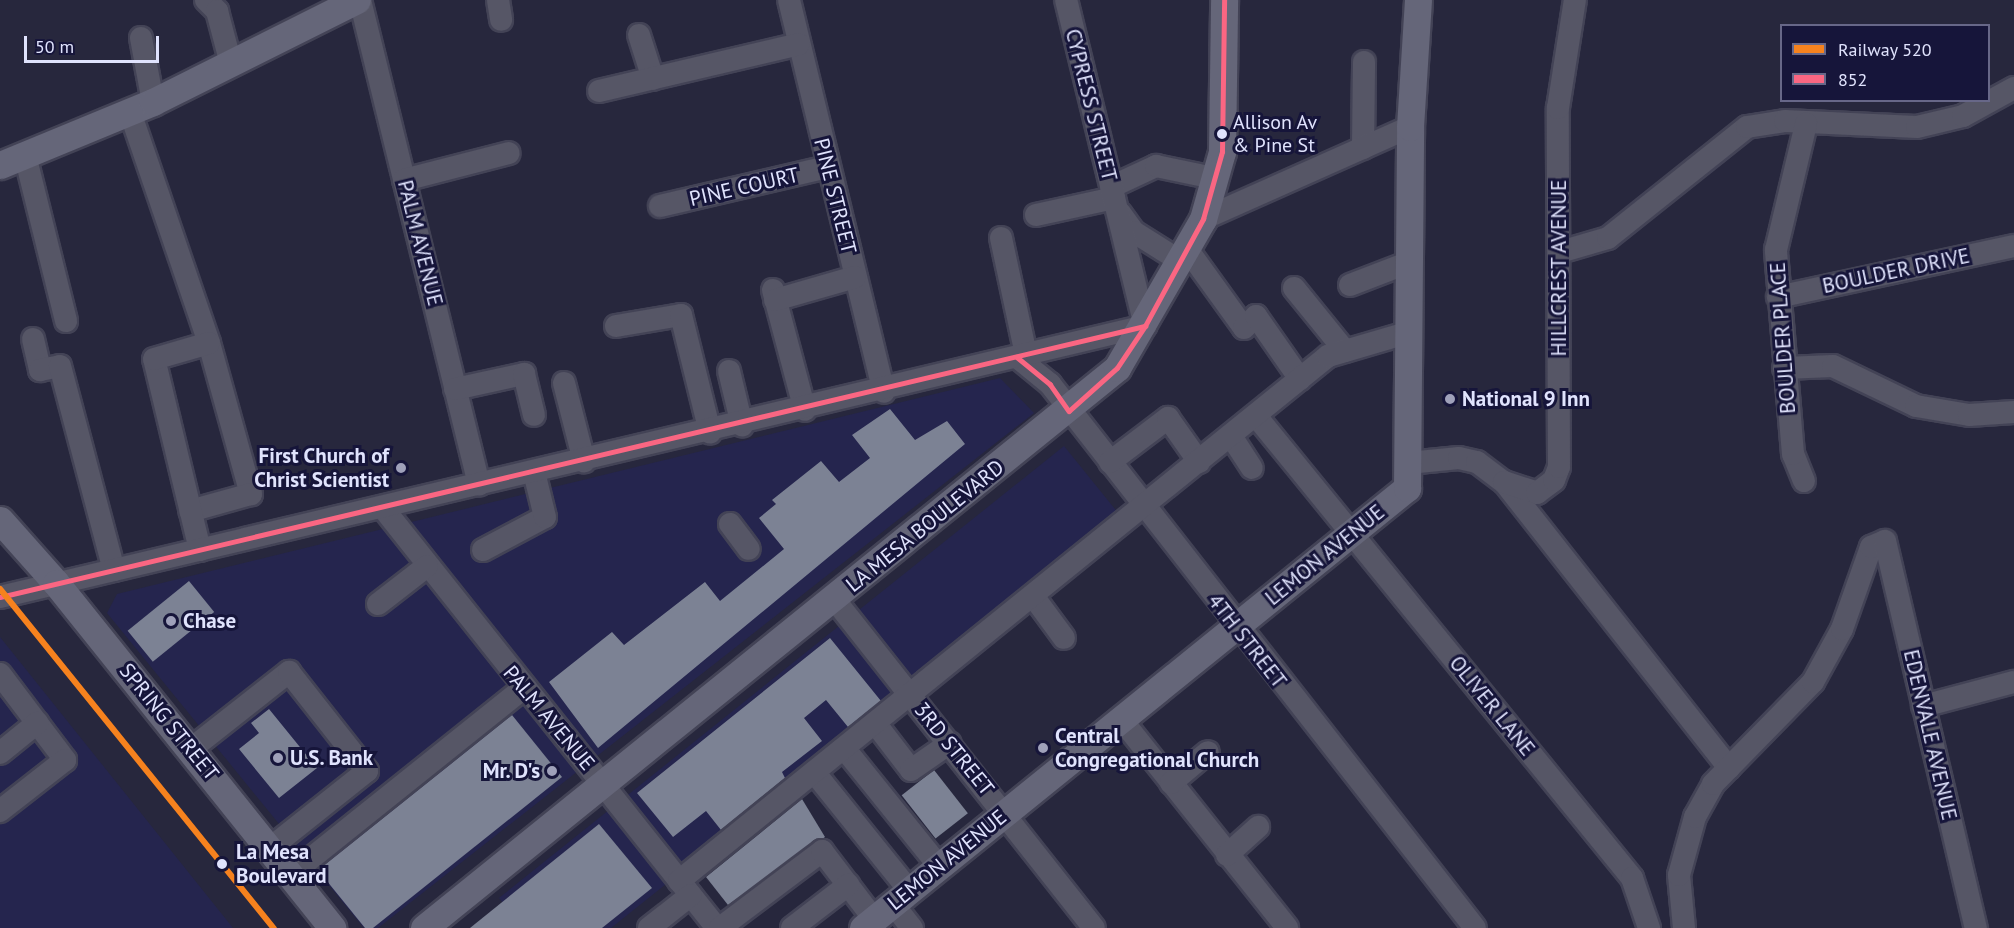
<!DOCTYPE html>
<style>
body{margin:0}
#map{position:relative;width:2014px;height:928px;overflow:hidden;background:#27273d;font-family:"PT Sans",sans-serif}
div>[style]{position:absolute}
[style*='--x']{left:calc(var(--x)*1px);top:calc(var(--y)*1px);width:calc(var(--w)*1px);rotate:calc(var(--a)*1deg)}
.built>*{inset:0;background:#25254e}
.building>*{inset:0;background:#7c8294;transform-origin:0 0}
.roads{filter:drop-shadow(2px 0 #434356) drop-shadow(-2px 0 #434356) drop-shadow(0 2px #434356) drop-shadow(0 -2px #434356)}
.minor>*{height:22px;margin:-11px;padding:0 11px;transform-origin:11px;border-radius:11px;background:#565666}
.major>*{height:27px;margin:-13.5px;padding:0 13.5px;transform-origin:13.5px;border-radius:13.5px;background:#656679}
.bus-1>*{height:4.5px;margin:-2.25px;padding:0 2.25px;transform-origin:2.25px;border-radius:2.25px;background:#fa6682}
.rail-1>*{height:6px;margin:-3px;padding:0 3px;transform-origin:3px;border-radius:3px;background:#f6821e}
.dots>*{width:16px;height:16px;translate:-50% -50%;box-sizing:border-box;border:3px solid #16153a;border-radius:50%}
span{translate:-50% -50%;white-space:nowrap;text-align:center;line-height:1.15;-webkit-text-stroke:6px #16153a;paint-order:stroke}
.bus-label{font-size:20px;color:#e0e3fd}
.left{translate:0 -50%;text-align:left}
.street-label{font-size:21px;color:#e0e3fd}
.poi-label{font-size:21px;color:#e0e3fd;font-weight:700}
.right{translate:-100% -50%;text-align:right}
.stop-label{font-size:21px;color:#e0e3fd;font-weight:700}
.legend{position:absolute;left:1780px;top:24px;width:210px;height:78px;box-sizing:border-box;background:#16153a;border:2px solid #676788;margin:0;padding:8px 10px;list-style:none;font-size:18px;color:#e0e3fd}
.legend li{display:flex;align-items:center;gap:12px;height:30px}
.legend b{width:30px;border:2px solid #676788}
.scale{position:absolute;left:24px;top:36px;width:135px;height:27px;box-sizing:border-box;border:3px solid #e0e3fd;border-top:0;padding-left:8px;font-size:18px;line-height:21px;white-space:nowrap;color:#e0e3fd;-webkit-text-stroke:4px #16153a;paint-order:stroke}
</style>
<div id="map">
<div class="built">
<i style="clip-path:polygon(1000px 378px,1034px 413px,378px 928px,364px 928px,107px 613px,117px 594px)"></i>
<i style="clip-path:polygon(1064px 446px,1123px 519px,611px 928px,524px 928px,499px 898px)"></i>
<i style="clip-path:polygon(0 637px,233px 928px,0 928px)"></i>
</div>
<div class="building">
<i style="clip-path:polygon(890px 409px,915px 440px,947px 421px,965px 444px,598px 748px,549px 682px,612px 632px,624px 645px,705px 582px,720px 601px,784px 549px,759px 518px,776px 504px,772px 500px,821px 461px,839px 482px,870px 458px,852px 435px)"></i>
<i style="left:189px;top:581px;width:40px;height:79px;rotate:51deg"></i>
<i style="clip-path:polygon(830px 638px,881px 701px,848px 727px,826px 700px,804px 718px,822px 741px,782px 772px,785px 778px,721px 830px,706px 811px,673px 837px,637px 793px)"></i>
<i style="clip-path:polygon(269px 709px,317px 768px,279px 798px,239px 749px,259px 733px,251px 723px)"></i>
<i style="clip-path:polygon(512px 715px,562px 777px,373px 928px,365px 928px,318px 870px)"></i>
<i style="left:934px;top:770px;width:55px;height:41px;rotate:52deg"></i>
<i style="clip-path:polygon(802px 799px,825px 837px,728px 905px,706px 877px)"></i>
<i style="clip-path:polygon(599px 824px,652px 888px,602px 928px,470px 928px)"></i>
</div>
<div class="roads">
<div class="minor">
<i style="--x:206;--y:0;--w:16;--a:45"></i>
<i style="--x:217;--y:11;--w:55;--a:75.2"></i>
<i style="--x:360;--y:0;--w:499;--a:76.2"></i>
<i style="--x:498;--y:0;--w:20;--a:81"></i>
<i style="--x:789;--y:0;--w:403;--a:76.4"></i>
<i style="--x:639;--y:35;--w:46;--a:72.3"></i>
<i style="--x:141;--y:38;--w:65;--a:79.4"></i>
<i style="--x:599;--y:91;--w:205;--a:-13.2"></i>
<i style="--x:130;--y:112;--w:244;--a:71.1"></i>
<i style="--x:209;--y:343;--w:157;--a:74.5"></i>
<i style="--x:251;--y:494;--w:63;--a:164.4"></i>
<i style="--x:1363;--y:148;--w:86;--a:-89.3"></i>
<i style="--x:25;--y:155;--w:171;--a:76.1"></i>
<i style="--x:404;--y:180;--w:108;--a:-14.4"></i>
<i style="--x:1111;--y:187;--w:50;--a:-25"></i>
<i style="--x:1156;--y:166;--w:59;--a:11.7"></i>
<i style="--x:660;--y:206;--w:172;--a:-13.1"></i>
<i style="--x:1120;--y:213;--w:24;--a:54"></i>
<i style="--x:1134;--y:232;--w:54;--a:32.2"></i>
<i style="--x:1036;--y:215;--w:80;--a:-12.3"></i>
<i style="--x:1203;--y:219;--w:227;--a:-24"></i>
<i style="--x:1001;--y:238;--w:120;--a:77.9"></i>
<i style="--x:1187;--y:249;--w:97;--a:54.2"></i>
<i style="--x:1244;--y:328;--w:17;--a:-45"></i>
<i style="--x:1256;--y:316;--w:77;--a:55.1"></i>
<i style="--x:1560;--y:252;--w:50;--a:-16.3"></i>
<i style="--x:1608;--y:238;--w:178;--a:-38.6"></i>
<i style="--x:1747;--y:127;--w:38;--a:-9"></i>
<i style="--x:1785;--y:121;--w:132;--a:2.6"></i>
<i style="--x:1917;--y:127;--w:47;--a:-13.4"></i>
<i style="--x:1963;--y:116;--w:58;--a:-28.8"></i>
<i style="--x:1350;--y:285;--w:64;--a:-21"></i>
<i style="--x:1294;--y:288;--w:81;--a:51"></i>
<i style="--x:773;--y:290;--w:124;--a:75.1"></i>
<i style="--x:1778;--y:297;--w:241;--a:-12.2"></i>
<i style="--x:775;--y:300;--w:83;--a:-16"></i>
<i style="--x:616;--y:326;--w:66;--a:-9.6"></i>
<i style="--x:681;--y:315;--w:121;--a:76.1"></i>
<i style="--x:33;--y:339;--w:32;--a:77"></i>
<i style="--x:40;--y:370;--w:20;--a:-11"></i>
<i style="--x:60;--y:366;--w:211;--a:75.2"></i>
<i style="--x:1017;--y:357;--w:43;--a:39.3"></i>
<i style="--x:1050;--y:384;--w:690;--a:52"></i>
<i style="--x:1784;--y:368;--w:49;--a:-2.3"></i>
<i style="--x:1833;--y:366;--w:92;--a:25.7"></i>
<i style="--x:1916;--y:406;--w:54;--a:9.6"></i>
<i style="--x:1969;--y:415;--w:45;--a:-3.8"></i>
<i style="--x:729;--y:371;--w:56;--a:76.5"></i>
<i style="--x:564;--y:383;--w:81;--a:75.6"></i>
<i style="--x:455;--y:389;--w:71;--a:-12.3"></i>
<i style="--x:524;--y:374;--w:42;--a:76.3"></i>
<i style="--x:1256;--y:416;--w:596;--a:50.86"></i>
<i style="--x:1632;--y:878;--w:53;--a:71.2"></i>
<i style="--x:1231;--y:436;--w:38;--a:57"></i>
<i style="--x:1110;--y:462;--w:73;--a:-37.2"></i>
<i style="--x:1168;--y:418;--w:54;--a:54.8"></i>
<i style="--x:1408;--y:463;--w:51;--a:-5.6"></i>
<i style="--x:1459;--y:458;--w:18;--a:13"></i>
<i style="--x:1477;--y:462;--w:34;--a:37"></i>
<i style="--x:1504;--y:482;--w:364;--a:51.8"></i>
<i style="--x:1804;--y:481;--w:29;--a:-112"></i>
<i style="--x:1793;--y:454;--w:205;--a:-94.8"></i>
<i style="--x:1776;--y:250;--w:130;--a:-76.6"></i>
<i style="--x:1504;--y:482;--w:35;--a:18"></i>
<i style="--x:1537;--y:493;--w:21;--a:-37"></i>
<i style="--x:1554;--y:480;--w:14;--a:-69"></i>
<i style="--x:1559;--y:467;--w:359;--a:-90.2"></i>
<i style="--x:1558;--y:108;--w:109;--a:-81.1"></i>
<i style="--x:383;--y:508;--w:537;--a:51.51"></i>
<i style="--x:730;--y:524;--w:31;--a:53"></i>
<i style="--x:200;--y:550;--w:196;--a:-103.5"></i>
<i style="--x:154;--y:359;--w:57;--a:-16.2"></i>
<i style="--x:483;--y:550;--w:70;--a:-28"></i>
<i style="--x:545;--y:517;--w:46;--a:-103.7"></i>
<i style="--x:1033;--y:596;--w:52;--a:53.6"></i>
<i style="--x:0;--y:597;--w:1177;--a:-13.32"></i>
<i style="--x:1145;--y:326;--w:335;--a:-103.6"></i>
<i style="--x:834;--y:599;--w:419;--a:51.7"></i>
<i style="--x:378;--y:604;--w:62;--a:-37.8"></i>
<i style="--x:0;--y:674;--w:108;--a:52.9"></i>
<i style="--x:65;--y:760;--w:83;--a:141.9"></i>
<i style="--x:1923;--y:706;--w:94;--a:-14.8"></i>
<i style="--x:1121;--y:719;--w:267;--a:51.5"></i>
<i style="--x:875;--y:723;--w:59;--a:52.5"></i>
<i style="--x:911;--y:770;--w:47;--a:-34.7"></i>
<i style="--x:844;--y:748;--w:151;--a:51.2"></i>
<i style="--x:191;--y:749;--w:125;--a:-38.2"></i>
<i style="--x:289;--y:672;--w:126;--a:51.8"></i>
<i style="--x:367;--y:771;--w:125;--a:141.5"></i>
<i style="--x:0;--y:753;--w:48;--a:-39"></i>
<i style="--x:814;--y:772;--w:151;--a:51.2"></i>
<i style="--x:1171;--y:783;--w:48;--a:-40"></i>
<i style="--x:1227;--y:855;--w:42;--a:-42.1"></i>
<i style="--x:289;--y:876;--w:299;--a:-38.7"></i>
<i style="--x:679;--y:881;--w:835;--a:-38.97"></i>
<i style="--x:1328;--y:356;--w:85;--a:-16.3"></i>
<i style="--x:893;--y:904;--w:31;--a:52"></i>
<i style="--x:649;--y:928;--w:53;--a:-38.2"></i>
<i style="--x:720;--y:928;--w:128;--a:-37"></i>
<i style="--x:822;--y:851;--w:86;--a:52.6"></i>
<i style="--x:792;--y:928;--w:71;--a:-37.5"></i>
<i style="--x:1684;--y:928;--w:53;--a:-95.4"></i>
<i style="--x:1679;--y:875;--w:60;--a:-74.6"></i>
<i style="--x:1695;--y:817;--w:38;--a:-61"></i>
<i style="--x:1713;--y:784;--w:143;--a:-45.6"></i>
<i style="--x:1813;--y:682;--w:60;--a:-61.3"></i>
<i style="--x:1842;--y:629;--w:87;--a:-70.5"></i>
<i style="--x:1871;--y:547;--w:15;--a:-23"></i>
<i style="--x:1885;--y:541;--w:398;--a:76.8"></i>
</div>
<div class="major">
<i style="--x:0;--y:165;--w:165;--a:-22.4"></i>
<i style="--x:153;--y:102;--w:228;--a:-26.6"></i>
<i style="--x:0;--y:520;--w:84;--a:48.4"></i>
<i style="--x:56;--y:583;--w:442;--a:51.3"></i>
<i style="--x:424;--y:928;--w:891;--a:-38.94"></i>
<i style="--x:1117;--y:368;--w:172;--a:-60"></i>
<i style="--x:1203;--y:219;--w:70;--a:-74.2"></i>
<i style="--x:1222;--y:152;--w:152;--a:-89.2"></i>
<i style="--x:863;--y:928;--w:700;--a:-38.97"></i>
<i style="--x:1407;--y:488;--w:361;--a:-89.5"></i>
<i style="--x:1410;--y:127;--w:127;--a:-86.4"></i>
</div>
</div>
<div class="bus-1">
<i style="--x:1017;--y:357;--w:43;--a:39.3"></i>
<i style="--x:1050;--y:384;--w:33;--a:55"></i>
<i style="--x:1069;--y:411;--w:64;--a:-41.9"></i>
<i style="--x:1117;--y:368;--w:50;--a:-56.3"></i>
<i style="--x:1145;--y:326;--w:122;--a:-61.5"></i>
<i style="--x:1203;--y:219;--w:70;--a:-74.2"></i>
<i style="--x:1222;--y:152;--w:152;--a:-89.2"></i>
<i style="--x:0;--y:597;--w:1177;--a:-13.32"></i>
</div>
<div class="rail-1">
<i style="--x:0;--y:589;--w:436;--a:51.1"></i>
</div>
<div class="dots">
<i style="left:1222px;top:134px;background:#e0e3fd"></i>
<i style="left:1450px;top:399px;background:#9fa1ba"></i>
<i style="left:401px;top:468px;background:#9fa1ba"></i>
<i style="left:171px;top:621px;background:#9fa1ba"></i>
<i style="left:1043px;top:748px;background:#9fa1ba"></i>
<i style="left:278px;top:758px;background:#9fa1ba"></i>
<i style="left:552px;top:771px;background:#9fa1ba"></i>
<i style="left:222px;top:864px;background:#e0e3fd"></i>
</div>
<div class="bus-label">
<span class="left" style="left:1233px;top:134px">Allison Av<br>&amp; Pine St</span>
</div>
<div class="street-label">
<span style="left:1091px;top:105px;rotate:76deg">CYPRESS STREET</span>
<span style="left:744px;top:187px;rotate:-13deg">PINE COURT</span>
<span style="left:835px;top:196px;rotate:76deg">PINE STREET</span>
<span style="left:420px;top:243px;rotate:76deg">PALM AVENUE</span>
<span style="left:1559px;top:268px;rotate:-90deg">HILLCREST AVENUE</span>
<span style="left:1896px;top:271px;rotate:-12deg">BOULDER DRIVE</span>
<span style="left:1783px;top:338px;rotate:-94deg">BOULDER PLACE</span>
<span style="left:925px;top:526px;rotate:-39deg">LA MESA BOULEVARD</span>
<span style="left:1325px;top:555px;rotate:-39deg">LEMON AVENUE</span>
<span style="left:1247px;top:641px;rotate:52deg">4TH STREET</span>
<span style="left:1492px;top:706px;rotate:51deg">OLIVER LANE</span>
<span style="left:549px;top:718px;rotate:50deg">PALM AVENUE</span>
<span style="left:169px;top:722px;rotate:51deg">SPRING STREET</span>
<span style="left:1930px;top:735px;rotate:77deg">EDENVALE AVENUE</span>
<span style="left:954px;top:749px;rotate:51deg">3RD STREET</span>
<span style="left:947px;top:860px;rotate:-39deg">LEMON AVENUE</span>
</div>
<div class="poi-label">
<span class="left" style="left:1462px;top:399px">National 9 Inn</span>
<span class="right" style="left:389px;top:468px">First Church of<br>Christ Scientist</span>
<span class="left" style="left:183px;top:621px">Chase</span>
<span class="left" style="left:1055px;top:748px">Central<br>Congregational Church</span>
<span class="left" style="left:290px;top:758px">U.S. Bank</span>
<span class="right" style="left:540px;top:771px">Mr. D's</span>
</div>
<div class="stop-label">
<span class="left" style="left:236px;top:864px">La Mesa<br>Boulevard</span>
</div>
<ul class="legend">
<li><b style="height:8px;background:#f6821e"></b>Railway 520</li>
<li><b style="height:8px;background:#fa6682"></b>852</li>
</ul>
<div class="scale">50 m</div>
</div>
